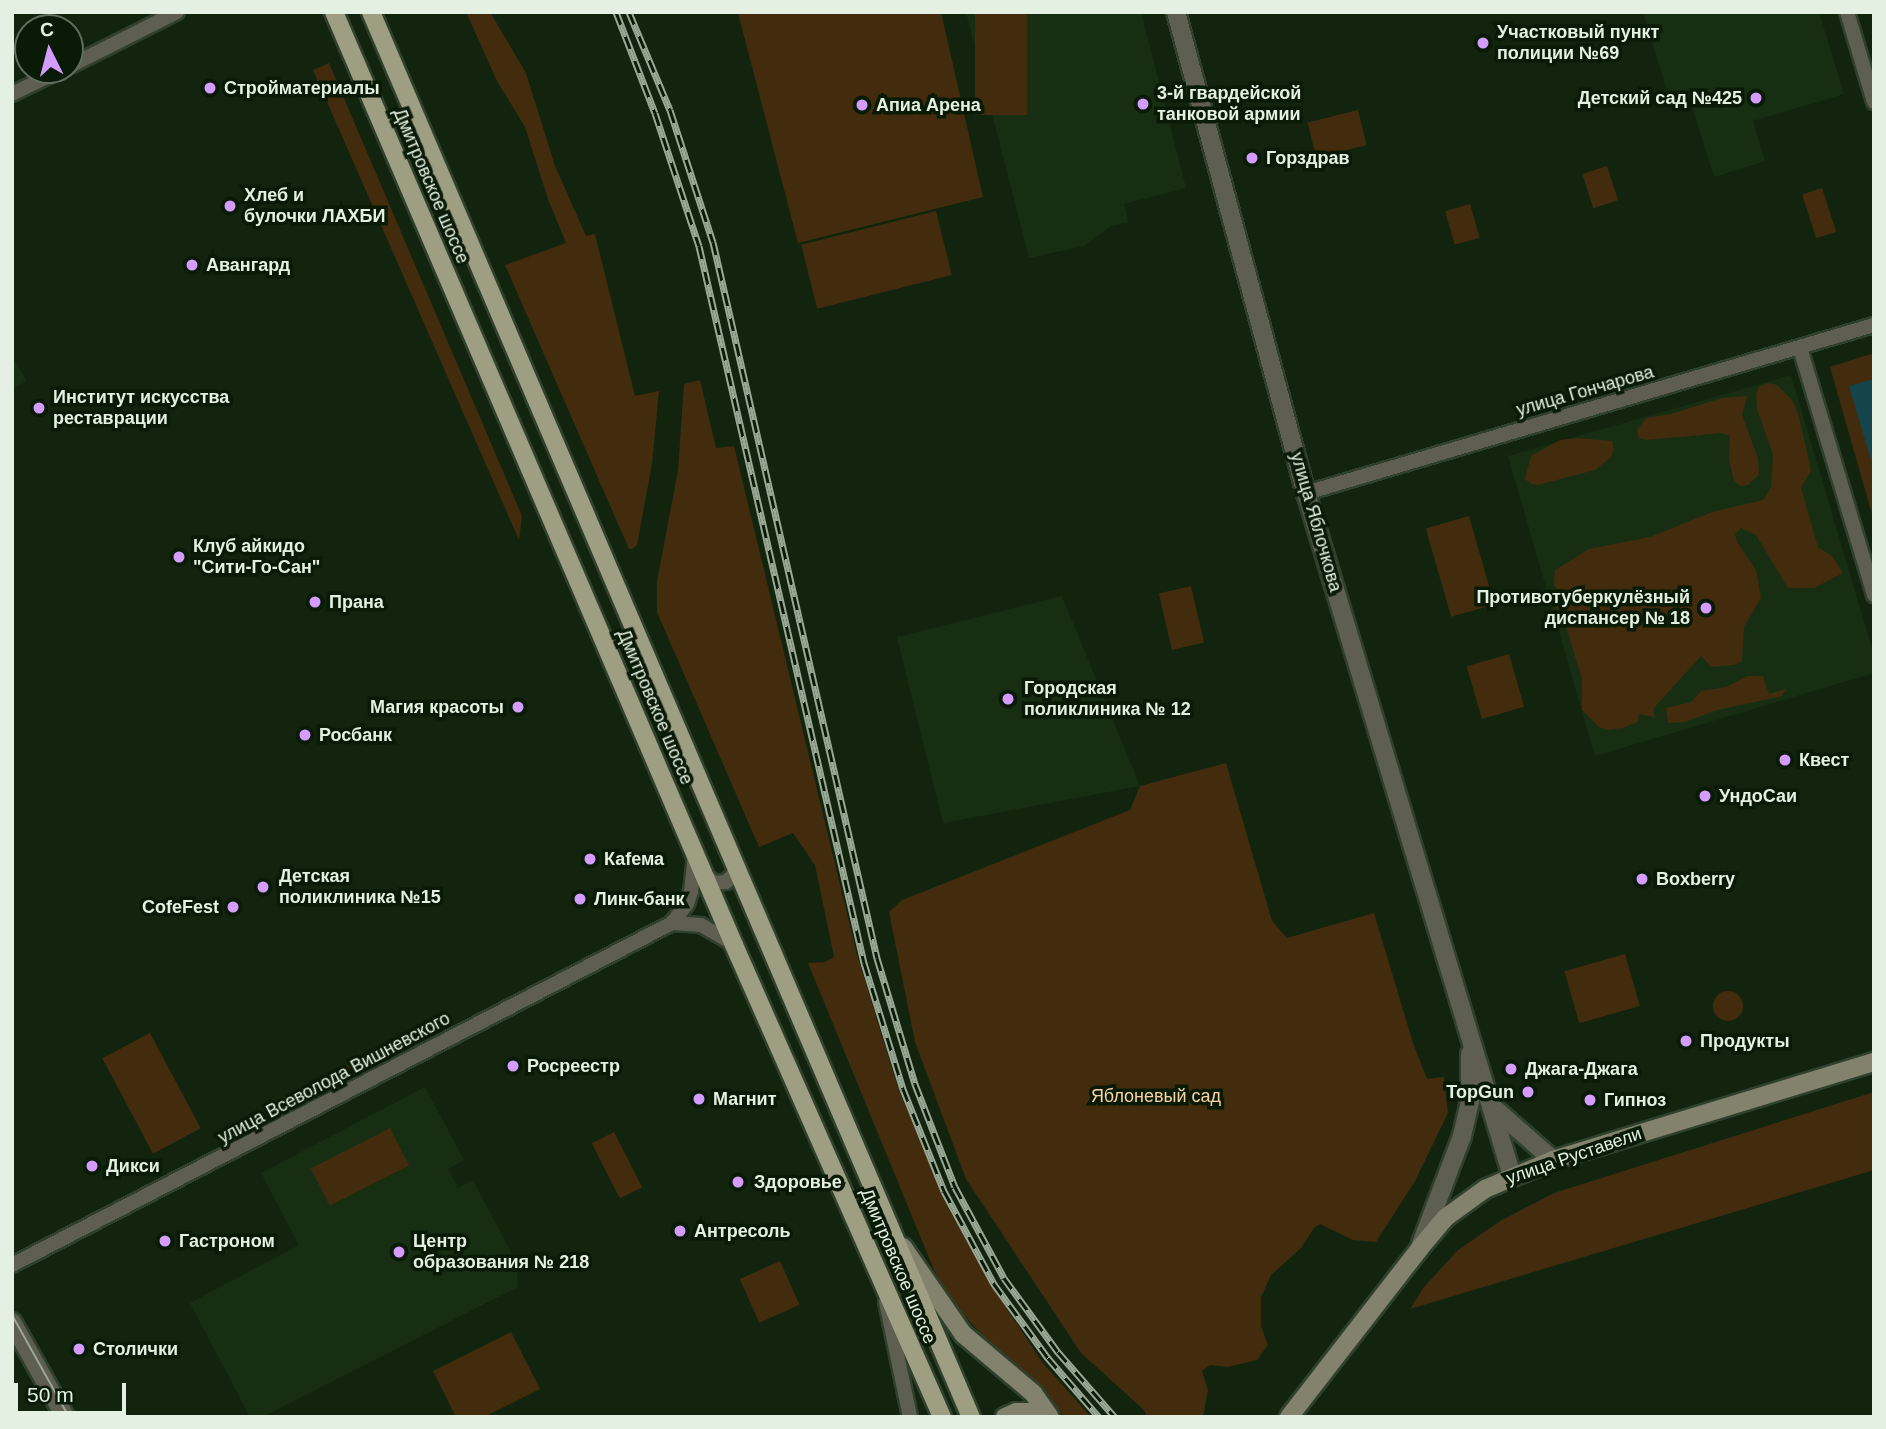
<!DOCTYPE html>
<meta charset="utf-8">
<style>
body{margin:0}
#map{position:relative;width:1886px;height:1429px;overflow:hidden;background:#12240e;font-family:Helvetica,sans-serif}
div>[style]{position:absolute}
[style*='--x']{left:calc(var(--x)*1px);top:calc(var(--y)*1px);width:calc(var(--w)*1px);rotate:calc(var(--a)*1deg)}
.built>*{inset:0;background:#182e13}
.green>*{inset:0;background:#422c0d;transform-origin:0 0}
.round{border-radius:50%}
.water>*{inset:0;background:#15454c}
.roads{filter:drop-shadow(2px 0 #2f412c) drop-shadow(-2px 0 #2f412c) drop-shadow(0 2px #2f412c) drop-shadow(0 -2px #2f412c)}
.minor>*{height:14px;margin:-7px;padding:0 7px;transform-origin:7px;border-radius:7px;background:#5e5e51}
.tertiary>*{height:18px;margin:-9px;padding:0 9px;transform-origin:9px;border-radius:9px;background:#5e5e51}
.secondary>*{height:18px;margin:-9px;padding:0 9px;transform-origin:9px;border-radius:9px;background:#82826d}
.primary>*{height:18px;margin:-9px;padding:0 9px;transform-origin:9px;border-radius:9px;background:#9e9e82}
.tram>*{height:2px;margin:-1px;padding:0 1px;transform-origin:1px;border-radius:1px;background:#9aa896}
.rail>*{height:7px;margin-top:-3.5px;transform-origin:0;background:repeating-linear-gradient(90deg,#091a06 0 13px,#9aa896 0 26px);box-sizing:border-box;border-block:2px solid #9aa896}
.dots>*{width:19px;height:19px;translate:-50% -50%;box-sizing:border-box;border:4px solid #091a06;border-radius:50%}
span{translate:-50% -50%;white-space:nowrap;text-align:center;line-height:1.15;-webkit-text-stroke:7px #091a06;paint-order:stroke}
.poi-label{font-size:18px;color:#e4f0e1;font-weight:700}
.left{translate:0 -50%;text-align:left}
.right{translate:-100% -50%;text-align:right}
.street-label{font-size:18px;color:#e4f0e1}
.park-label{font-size:18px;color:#f9d3a3}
.frame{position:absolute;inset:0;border:14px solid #e4f0e1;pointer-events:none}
.north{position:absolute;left:14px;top:14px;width:70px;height:70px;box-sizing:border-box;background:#091a06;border:2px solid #61705e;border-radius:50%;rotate:354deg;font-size:19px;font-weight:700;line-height:28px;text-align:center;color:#e4f0e1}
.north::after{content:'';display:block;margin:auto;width:24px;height:32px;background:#d39cfd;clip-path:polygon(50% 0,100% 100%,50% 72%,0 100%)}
.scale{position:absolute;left:14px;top:1383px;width:112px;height:32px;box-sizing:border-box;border:4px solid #e4f0e1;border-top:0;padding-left:9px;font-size:21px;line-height:24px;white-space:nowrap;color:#e4f0e1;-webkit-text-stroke:5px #091a06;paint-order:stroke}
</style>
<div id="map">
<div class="built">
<i style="clip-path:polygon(966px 12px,1141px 12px,1186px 188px,1124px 204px,1128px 222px,1111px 226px,1084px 246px,1029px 258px)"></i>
<i style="clip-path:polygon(1643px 12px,1819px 12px,1844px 94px,1753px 121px,1765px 161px,1714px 177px,1691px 103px,1667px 90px)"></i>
<i style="clip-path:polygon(12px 356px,27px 381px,12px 389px)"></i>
<i style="clip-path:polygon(1791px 375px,1874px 655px,1874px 673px,1595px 756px,1508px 456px)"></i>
<i style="clip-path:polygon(1062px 596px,1140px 786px,943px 823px,897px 637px)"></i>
<i style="clip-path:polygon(425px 1087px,464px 1160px,448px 1169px,458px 1188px,473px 1180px,516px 1262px,518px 1287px,262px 1417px,250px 1417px,190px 1303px,299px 1245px,261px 1173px)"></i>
</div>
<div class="green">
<i style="clip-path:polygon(466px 12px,490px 12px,526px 73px,555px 166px,586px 236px,595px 234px,635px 396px,659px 391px,652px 464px,637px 545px,633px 549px,629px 549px,505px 265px,566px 243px,548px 199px,525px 127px,497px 81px)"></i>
<i style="clip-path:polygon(941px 12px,983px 197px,798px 243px,738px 13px)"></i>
<i style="left:975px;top:12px;width:52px;height:103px"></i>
<i style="clip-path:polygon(329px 63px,522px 516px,519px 540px,313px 70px)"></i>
<i style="left:1358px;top:110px;width:36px;height:52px;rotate:76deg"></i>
<i style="left:1607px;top:166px;width:36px;height:26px;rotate:72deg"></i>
<i style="left:1822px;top:188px;width:46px;height:21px;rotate:72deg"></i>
<i style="left:1470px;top:204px;width:35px;height:26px;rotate:74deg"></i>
<i style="left:936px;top:211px;width:66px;height:139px;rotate:76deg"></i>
<i style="clip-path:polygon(1874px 353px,1874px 521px,1830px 367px)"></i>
<i style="clip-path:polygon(700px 380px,716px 448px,734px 446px,857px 955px,898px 1088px,942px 1192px,990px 1283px,1042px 1362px,1091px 1417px,1064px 1417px,1032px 1380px,983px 1336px,951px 1301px,934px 1270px,808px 963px,825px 962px,834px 957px,815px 865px,793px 833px,759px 847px,657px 612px,657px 581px,678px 471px,684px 384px)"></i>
<i style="clip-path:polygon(1768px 383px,1777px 385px,1793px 401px,1799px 417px,1811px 470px,1801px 488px,1818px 547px,1832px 556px,1843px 573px,1814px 588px,1788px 588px,1756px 535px,1741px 528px,1735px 534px,1737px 542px,1756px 570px,1761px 598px,1744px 627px,1742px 661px,1734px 665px,1711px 667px,1701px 656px,1653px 709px,1655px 717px,1639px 714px,1638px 722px,1622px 728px,1606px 730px,1599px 727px,1582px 710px,1582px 679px,1565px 623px,1555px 606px,1558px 591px,1554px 585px,1555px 570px,1589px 549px,1650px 537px,1712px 512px,1763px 500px,1771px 487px,1773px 455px,1757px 409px,1756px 393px,1760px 386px)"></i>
<i style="clip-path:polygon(1747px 396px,1742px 415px,1758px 458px,1759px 474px,1748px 485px,1740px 486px,1734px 481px,1729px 459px,1730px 436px,1722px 433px,1646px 440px,1639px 438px,1637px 430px,1646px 418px,1671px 414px,1722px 398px)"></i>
<i style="clip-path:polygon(1577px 438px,1612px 441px,1614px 449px,1611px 457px,1595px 470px,1538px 485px,1531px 484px,1525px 479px,1531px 456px,1560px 440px)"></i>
<i style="left:1469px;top:516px;width:92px;height:45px;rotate:74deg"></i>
<i style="left:1191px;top:586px;width:58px;height:33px;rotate:77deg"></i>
<i style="left:1509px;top:654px;width:55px;height:44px;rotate:74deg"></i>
<i style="clip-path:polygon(1747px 676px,1763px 676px,1769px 694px,1786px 689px,1782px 696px,1717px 710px,1685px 722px,1668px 723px,1666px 708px,1691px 702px,1701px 691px,1726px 687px)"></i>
<i style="clip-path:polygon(1226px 763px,1272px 921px,1287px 938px,1374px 913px,1413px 1043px,1427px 1079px,1444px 1077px,1448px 1113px,1415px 1181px,1376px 1242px,1353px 1240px,1320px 1224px,1314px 1228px,1301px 1248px,1271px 1275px,1261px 1297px,1261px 1326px,1268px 1345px,1257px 1360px,1228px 1367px,1210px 1365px,1202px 1371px,1208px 1390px,1203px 1417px,1147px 1417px,1144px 1410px,1081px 1353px,966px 1179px,915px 1042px,889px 912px,902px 900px,1130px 810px,1140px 786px)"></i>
<i style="left:1625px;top:954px;width:54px;height:63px;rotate:74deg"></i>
<i class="round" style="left:1713px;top:991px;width:30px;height:30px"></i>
<i style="left:150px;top:1033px;width:108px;height:54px;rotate:62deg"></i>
<i style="clip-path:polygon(356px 1061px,358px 1064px,352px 1070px,273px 1112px,267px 1111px,268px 1104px)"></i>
<i style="clip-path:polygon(1874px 1092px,1874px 1170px,1410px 1309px,1424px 1287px,1458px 1250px,1502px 1220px,1554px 1193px)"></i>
<i style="left:390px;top:1128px;width:42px;height:89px;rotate:63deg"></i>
<i style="left:614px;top:1132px;width:62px;height:25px;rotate:63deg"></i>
<i style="left:780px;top:1261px;width:48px;height:44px;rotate:66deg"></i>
<i style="clip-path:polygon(511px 1332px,540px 1389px,484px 1417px,456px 1417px,433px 1371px)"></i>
</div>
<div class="water">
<i style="clip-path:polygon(1874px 379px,1874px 470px,1849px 386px)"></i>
</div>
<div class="roads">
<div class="minor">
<i style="--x:1847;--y:12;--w:94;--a:73.3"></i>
<i style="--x:70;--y:66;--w:120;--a:-26.8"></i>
<i style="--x:12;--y:94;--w:55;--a:-26.1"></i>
<i style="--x:1800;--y:348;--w:258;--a:73.3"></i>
<i style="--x:1306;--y:493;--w:592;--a:-16.48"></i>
<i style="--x:704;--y:874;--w:13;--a:42"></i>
<i style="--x:714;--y:883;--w:12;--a:-5"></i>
<i style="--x:726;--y:882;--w:11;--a:-45"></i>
<i style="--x:734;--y:874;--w:12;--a:-85"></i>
<i style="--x:672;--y:923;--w:29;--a:4"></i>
<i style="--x:701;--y:925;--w:36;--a:30"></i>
<i style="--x:12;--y:1265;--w:743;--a:-27.39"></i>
<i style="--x:672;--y:923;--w:24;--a:-52"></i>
<i style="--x:687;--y:904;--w:13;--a:-72"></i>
<i style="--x:691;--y:892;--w:37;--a:-84"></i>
<i style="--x:886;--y:1302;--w:117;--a:78.2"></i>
</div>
<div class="tertiary">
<i style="--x:1176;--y:12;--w:498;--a:74.9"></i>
<i style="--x:1306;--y:493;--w:713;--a:73.22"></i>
<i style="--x:1495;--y:1109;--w:77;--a:41.3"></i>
<i style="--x:1421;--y:1244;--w:116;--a:-69.2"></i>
<i style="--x:1462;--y:1136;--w:35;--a:-77"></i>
<i style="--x:1470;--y:1102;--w:48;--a:-90"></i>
<i style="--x:12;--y:1322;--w:109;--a:60.8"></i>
</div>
<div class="secondary">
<i style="--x:903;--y:1247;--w:106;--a:55.4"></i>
<i style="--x:963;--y:1334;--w:92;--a:40.1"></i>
<i style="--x:1033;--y:1393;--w:29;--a:55"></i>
<i style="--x:1005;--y:1417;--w:12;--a:-24"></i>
<i style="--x:1016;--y:1412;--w:14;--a:0"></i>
<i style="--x:1030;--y:1412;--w:11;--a:27"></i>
<i style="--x:1289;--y:1417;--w:214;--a:-52.2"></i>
<i style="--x:1420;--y:1248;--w:39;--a:-50"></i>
<i style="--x:1445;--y:1218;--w:49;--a:-35.9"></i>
<i style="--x:1485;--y:1189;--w:74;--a:-23.1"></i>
<i style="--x:1553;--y:1160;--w:336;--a:-17"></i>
</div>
<div class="primary">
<i style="--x:334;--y:12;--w:1015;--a:66.79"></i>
<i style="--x:734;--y:945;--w:516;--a:66.22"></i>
<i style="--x:371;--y:12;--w:1528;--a:66.88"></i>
</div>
</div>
<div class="tram">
<i style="--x:12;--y:1315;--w:117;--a:60.8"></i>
</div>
<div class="rail">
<i style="--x:616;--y:12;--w:108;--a:68.9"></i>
<i style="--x:655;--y:113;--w:140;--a:71.7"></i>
<i style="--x:699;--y:246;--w:736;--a:77.04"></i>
<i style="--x:864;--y:963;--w:132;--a:72.8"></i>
<i style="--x:903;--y:1089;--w:110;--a:68.1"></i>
<i style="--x:944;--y:1191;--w:106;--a:61.7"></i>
<i style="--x:994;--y:1284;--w:92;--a:53.9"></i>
<i style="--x:1048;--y:1358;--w:78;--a:49.2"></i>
<i style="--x:629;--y:12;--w:106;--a:67.3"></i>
<i style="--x:670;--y:110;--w:139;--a:72"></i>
<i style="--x:713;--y:242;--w:735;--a:77.1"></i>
<i style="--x:877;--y:958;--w:132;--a:73.2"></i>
<i style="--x:915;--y:1084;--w:110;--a:68.8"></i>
<i style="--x:955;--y:1187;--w:103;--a:61.7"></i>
<i style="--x:1004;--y:1278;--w:92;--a:53.9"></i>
<i style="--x:1058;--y:1352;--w:86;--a:48.8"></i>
</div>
<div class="dots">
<i style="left:1483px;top:43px;background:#d39cfd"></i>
<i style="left:210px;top:88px;background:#d39cfd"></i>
<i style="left:1756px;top:98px;background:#d39cfd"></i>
<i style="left:1143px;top:104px;background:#d39cfd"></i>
<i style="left:862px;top:105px;background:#d39cfd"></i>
<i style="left:1252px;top:158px;background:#d39cfd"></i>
<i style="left:230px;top:206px;background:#d39cfd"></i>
<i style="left:192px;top:265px;background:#d39cfd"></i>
<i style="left:39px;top:408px;background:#d39cfd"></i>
<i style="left:179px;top:557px;background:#d39cfd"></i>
<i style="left:315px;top:602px;background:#d39cfd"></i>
<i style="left:1706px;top:608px;background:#d39cfd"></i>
<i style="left:1008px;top:699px;background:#d39cfd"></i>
<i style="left:518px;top:707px;background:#d39cfd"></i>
<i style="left:305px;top:735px;background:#d39cfd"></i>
<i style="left:1785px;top:760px;background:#d39cfd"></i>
<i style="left:1705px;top:796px;background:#d39cfd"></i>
<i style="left:590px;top:859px;background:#d39cfd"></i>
<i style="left:1642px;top:879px;background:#d39cfd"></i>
<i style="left:263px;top:887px;background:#d39cfd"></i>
<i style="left:580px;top:899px;background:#d39cfd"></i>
<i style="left:233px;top:907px;background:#d39cfd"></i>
<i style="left:1686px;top:1041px;background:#d39cfd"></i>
<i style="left:513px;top:1066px;background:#d39cfd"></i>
<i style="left:1511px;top:1069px;background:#d39cfd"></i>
<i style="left:1528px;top:1092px;background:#d39cfd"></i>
<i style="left:699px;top:1099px;background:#d39cfd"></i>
<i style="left:1590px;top:1100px;background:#d39cfd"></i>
<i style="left:92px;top:1166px;background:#d39cfd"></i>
<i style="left:738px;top:1182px;background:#d39cfd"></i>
<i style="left:680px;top:1231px;background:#d39cfd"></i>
<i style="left:165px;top:1241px;background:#d39cfd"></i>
<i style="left:399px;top:1252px;background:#d39cfd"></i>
<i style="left:79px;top:1349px;background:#d39cfd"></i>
</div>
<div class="poi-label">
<span class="left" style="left:1497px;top:43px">Участковый пункт<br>полиции №69</span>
<span class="left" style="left:224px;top:88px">Стройматериалы</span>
<span class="left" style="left:1157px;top:104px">3-й гвардейской<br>танковой армии</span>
<span class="right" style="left:1742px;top:98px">Детский сад №425</span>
<span class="left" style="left:876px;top:105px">Апиа Арена</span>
<span class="left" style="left:1266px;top:158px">Горздрав</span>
<span class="left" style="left:244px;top:206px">Хлеб и<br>булочки ЛАХБИ</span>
<span class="left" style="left:206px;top:265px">Авангард</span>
<span class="left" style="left:53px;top:408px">Институт искусства<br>реставрации</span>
<span class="left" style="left:193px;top:557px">Клуб айкидо<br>"Сити-Го-Сан"</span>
<span class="right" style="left:1690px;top:608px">Противотуберкулёзный<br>диспансер № 18</span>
<span class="left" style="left:329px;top:602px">Прана</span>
<span class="left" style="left:1024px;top:699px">Городская<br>поликлиника № 12</span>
<span class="right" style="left:504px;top:707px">Магия красоты</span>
<span class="left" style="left:319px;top:735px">Росбанк</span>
<span class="left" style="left:1799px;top:760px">Квест</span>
<span class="left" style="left:1719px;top:796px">УндоСаи</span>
<span class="left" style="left:604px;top:859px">Каfема</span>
<span class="left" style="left:279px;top:887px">Детская<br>поликлиника №15</span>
<span class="left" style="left:1656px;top:879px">Boxberry</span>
<span class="left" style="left:594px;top:899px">Линк-банк</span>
<span class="right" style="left:219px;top:907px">CofeFest</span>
<span class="left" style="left:1700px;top:1041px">Продукты</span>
<span class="left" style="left:527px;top:1066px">Росреестр</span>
<span class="left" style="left:1525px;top:1069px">Джага-Джага</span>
<span class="right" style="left:1514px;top:1092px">TopGun</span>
<span class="left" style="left:713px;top:1099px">Магнит</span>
<span class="left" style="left:1604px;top:1100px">Гипноз</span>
<span class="left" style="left:106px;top:1166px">Дикси</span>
<span class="left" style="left:754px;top:1182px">Здоровье</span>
<span class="left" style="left:694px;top:1231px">Антресоль</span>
<span class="left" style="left:179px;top:1241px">Гастроном</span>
<span class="left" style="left:413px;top:1252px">Центр<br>образования № 218</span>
<span class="left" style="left:93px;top:1349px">Столички</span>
</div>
<div class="street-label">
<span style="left:431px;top:186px;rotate:67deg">Дмитровское шоссе</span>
<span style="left:1585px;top:391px;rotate:-16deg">улица Гончарова</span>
<span style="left:1316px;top:522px;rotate:74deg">улица Яблочкова</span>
<span style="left:655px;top:707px;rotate:67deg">Дмитровское шоссе</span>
<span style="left:334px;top:1078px;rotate:-28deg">улица Всеволода Вишневского</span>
<span style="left:1574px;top:1156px;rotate:-19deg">улица Руставели</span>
<span style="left:898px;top:1266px;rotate:67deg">Дмитровское шоссе</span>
</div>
<div class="park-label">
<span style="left:1156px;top:1096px">Яблоневый сад</span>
</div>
<div class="frame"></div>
<div class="north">С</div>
<div class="scale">50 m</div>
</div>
